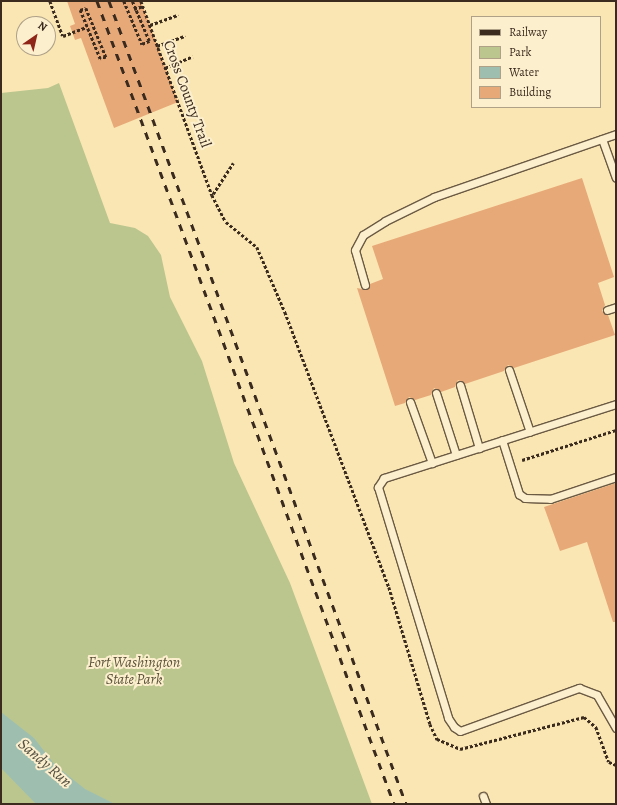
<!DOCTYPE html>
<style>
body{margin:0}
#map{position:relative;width:617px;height:805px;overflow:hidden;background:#fae6b3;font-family:Alegreya,serif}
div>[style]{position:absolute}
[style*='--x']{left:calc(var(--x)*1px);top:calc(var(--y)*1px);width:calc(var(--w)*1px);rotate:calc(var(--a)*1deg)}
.green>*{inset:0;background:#bbc68f}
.water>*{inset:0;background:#9ebfb0}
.building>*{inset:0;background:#e8a978}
.path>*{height:2.5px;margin-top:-1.25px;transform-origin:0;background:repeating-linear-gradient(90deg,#3b2b1e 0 3px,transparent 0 5px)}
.roads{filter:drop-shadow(1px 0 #6b5a43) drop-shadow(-1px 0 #6b5a43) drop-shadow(0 1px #6b5a43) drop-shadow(0 -1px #6b5a43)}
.lane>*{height:7px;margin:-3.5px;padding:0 3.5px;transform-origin:3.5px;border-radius:3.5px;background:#fcefce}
.rail>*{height:3px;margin-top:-1.5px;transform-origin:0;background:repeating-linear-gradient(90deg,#3b2b1e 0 7px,transparent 0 14px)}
span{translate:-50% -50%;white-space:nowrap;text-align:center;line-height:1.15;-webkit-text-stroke:4px #fcefce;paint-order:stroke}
.street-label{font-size:15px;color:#3b2b1e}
.park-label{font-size:15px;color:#5b523a;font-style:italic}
.water-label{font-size:16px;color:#545042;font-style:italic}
.frame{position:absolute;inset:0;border:2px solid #3b2b1e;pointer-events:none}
.legend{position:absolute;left:471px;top:16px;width:130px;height:92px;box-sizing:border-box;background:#fcefce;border:1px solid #afa188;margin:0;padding:5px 7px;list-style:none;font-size:12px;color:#3b2b1e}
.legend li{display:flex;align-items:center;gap:8px;height:20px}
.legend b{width:20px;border:1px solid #afa188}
.north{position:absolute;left:16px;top:16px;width:40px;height:40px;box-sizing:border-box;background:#fcefce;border:1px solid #afa188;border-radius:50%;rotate:34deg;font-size:11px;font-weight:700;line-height:16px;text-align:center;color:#3b2b1e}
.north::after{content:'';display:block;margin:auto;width:14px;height:18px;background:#8f2418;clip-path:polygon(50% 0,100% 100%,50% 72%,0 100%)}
</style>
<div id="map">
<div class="green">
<i style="clip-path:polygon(59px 83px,110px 223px,135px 228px,148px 236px,161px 255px,170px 297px,202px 361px,234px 463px,290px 583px,372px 804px,1px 804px,1px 93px,48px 88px)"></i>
</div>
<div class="water">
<i style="clip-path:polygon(1px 712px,34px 738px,55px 765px,85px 789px,115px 804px,36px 804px,1px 768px)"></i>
</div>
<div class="building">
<i style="clip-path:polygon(67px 1px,141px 1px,178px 102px,114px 128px,81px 38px,75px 40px,70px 26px,75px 24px)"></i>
<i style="clip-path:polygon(582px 178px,614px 277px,598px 283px,605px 305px,602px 311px,608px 315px,615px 335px,514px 368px,508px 365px,504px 371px,465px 384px,458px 380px,455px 387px,441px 392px,434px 388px,431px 395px,415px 400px,409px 397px,405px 403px,395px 406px,357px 288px,367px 290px,370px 284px,383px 279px,372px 246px)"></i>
<i style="clip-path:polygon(616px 483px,616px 622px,613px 622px,587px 542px,560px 551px,544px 507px)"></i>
</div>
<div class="path">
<i style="--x:50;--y:1;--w:37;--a:70"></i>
<i style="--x:63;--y:36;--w:25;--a:-21"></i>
<i style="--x:124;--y:1;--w:47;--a:67.3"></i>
<i style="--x:142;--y:44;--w:8;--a:-23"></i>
<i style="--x:149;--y:41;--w:43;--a:-113"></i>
<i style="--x:141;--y:1;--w:207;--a:69.9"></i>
<i style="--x:212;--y:195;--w:30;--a:63"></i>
<i style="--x:226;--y:222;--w:40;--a:39"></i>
<i style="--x:257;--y:247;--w:71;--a:66.7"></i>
<i style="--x:285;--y:312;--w:294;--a:69.3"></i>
<i style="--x:389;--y:587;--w:143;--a:73.3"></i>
<i style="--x:430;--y:724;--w:17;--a:65"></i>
<i style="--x:437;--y:739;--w:25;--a:23"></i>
<i style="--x:460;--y:749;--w:128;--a:-14.5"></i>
<i style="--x:584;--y:717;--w:16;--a:40"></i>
<i style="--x:596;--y:727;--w:37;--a:70"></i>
<i style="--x:609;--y:762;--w:8;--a:23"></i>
<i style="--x:86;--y:8;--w:53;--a:67.8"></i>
<i style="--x:106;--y:57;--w:6;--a:162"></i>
<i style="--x:100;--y:59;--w:53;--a:-112.2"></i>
<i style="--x:80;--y:10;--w:6;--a:-18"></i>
<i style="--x:134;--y:9;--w:9;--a:-18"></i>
<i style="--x:150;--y:25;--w:30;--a:-20"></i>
<i style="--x:157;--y:46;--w:30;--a:-20"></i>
<i style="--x:165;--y:68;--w:30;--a:-23"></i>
<i style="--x:213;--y:194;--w:37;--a:-57"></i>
<i style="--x:522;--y:460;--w:99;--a:-17.7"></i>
</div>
<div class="roads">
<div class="lane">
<i style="--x:602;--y:139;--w:41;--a:70.3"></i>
<i style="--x:365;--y:285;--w:36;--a:-106"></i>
<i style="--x:355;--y:250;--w:17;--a:-62"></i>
<i style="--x:363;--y:235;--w:26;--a:-32"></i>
<i style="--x:385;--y:221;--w:55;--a:-26.1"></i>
<i style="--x:434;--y:197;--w:193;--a:-19.1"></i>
<i style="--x:607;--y:310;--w:9;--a:-18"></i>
<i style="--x:509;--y:370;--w:65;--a:71.3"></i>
<i style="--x:460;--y:385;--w:66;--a:73.2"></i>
<i style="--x:436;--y:393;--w:65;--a:72.1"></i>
<i style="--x:410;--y:402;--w:65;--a:70.2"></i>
<i style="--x:616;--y:404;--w:244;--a:162.3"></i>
<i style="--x:384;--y:478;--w:11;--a:124"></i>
<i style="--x:378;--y:487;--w:241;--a:73.1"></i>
<i style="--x:448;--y:718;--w:11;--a:56"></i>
<i style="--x:454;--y:727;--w:7;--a:34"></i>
<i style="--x:460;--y:731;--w:127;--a:-19.9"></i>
<i style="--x:579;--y:688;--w:19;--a:21"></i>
<i style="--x:597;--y:695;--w:38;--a:60"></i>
<i style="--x:502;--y:440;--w:57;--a:72.5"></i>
<i style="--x:519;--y:494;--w:7;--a:34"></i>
<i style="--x:525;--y:498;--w:25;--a:2"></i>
<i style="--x:550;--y:499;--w:70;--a:-18.4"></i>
<i style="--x:483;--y:796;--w:9;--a:69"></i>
</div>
</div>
<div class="rail">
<i style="--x:97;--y:1;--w:856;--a:69.7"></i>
<i style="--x:109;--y:1;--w:856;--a:69.7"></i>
</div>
<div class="street-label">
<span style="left:187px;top:94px;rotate:70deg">Cross County Trail</span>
</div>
<div class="park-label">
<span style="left:134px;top:671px">Fort Washington<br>State Park</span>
</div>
<div class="water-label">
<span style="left:45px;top:763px;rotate:41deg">Sandy Run</span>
</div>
<div class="frame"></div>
<ul class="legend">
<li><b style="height:5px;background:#3b2b1e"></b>Railway</li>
<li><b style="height:11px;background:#bbc68f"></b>Park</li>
<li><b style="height:11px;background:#9ebfb0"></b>Water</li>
<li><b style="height:11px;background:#e8a978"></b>Building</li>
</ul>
<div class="north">N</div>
</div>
